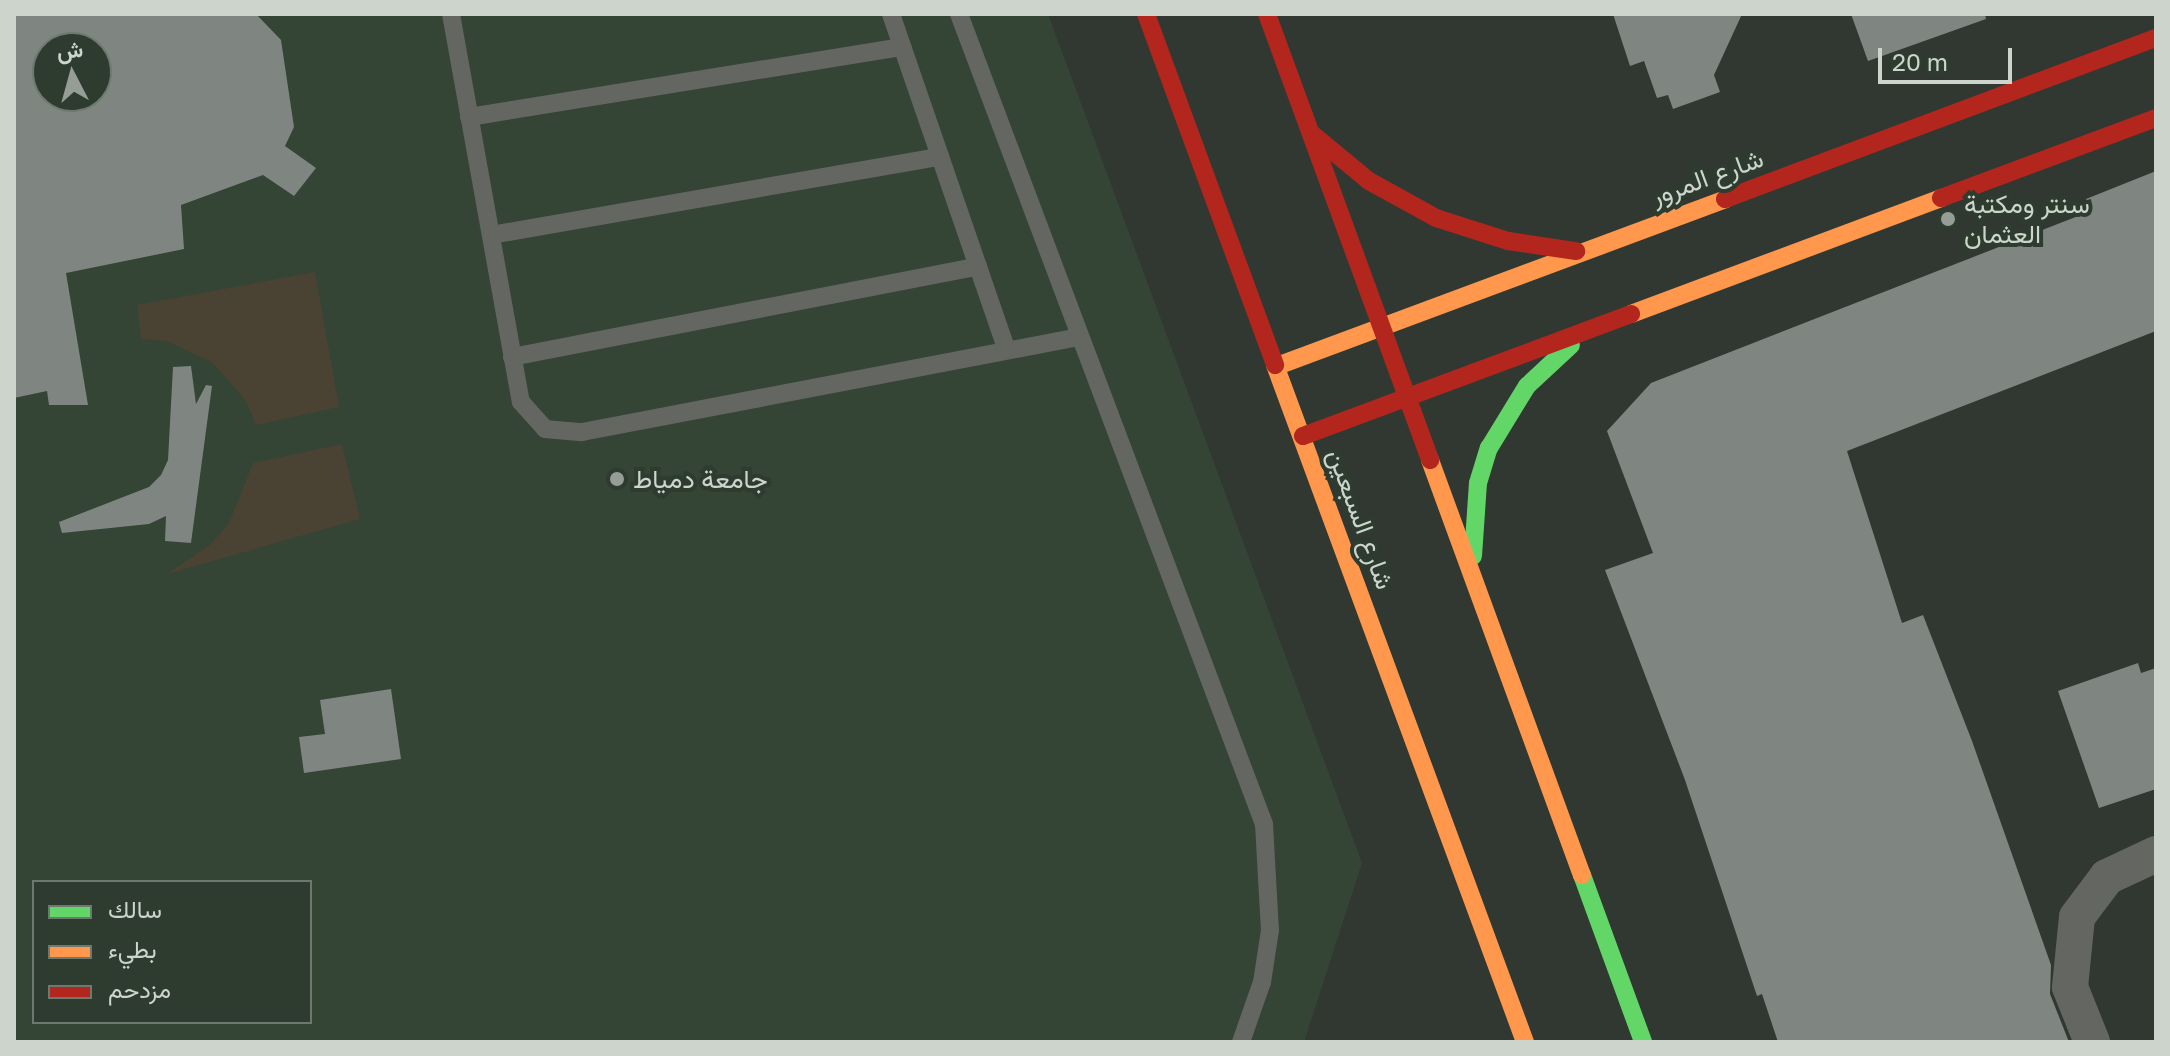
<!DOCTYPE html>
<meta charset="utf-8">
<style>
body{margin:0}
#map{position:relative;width:2170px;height:1056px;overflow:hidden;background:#313832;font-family:"Golos Text",Vazirmatn,sans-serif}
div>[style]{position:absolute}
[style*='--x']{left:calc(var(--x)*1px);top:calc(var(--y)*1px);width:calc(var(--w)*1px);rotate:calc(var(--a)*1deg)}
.built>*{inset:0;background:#344435}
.green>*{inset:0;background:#4a4333}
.building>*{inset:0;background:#7f8682}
.lane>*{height:18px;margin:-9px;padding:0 9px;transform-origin:9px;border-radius:9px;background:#646661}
.street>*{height:36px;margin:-18px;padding:0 18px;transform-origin:18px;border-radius:18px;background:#646661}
.fast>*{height:18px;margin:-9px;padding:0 9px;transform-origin:9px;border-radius:9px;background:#63d668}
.slow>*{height:18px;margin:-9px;padding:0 9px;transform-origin:9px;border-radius:9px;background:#ff974d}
.jam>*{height:18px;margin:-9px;padding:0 9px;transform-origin:9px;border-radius:9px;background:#b3261e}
.dots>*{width:22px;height:22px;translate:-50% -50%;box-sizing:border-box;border:4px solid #2e3b2f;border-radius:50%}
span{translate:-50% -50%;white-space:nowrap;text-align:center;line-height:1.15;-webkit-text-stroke:8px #2e3b2f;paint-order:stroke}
.street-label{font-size:26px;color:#ccd4cc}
.poi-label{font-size:26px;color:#ccd4cc}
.left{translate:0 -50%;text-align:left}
.frame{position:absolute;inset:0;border:16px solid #ccd4cc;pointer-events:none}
.legend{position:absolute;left:32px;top:880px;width:280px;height:144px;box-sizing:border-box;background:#2e3b2f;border:2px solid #6d786e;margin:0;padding:10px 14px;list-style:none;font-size:24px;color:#ccd4cc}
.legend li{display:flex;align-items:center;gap:16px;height:40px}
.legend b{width:40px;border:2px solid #6d786e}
.north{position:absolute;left:32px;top:32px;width:80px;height:80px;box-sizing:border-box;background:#2e3b2f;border:2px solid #6d786e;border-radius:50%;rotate:354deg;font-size:22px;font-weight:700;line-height:32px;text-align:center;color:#ccd4cc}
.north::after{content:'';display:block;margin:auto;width:28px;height:36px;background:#969d96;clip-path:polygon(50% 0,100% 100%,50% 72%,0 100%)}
.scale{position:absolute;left:1878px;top:48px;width:134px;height:36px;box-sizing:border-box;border:4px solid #ccd4cc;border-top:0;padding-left:10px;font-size:24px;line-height:28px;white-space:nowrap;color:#ccd4cc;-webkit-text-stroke:6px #2e3b2f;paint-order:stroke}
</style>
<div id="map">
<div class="built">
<i style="clip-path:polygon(evenodd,14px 14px,1048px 14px,1362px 863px,1304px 1042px,14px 1042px,14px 14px,48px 48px,96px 48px,96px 96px,48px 96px,48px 48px,14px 14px,34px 882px,310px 882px,310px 1022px,34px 1022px,34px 882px)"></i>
</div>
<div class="green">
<i style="clip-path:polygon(315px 272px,339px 407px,256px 425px,246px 401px,212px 362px,166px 341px,141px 339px,137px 305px)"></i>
<i style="clip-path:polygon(342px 444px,360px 519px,167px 574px,211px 544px,229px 523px,253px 463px)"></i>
</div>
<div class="building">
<i style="clip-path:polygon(evenodd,14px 14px,256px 14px,281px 40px,294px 127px,285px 146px,316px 168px,294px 196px,263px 175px,181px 205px,184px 249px,66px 273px,88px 405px,49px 405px,47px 391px,14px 398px,14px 14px,48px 48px,96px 48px,96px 96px,48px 96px,48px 48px)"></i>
<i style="clip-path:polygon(1613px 14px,1742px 14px,1714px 75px,1720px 92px,1673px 109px,1668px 95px,1657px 98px,1644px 61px,1630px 66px)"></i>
<i style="clip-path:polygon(1851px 14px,1985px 14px,1986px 19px,1868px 61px)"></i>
<i style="clip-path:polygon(2156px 171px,2156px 331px,1847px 451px,1902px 623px,1923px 615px,1972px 741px,2051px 965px,2050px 994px,2069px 1042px,1778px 1042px,1762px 994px,1757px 996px,1685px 780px,1605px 570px,1653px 553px,1607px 431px,1651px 383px,2091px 211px,2086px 199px)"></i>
<i style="clip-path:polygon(191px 366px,196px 404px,206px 385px,212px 386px,191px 543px,165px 541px,166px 516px,149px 524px,62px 533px,59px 522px,149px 487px,161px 475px,168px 460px,173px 367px)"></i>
<i style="clip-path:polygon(2138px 663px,2141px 673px,2156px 668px,2156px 789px,2099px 808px,2058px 691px)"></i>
<i style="clip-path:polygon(391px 689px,401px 759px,304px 773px,299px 737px,325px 734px,320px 700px)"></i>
</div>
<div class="lane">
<i style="--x:451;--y:14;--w:394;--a:79.8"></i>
<i style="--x:521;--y:402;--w:36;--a:48"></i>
<i style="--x:545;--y:429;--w:37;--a:5"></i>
<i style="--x:582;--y:432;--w:506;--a:-10.82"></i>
<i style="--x:891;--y:14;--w:355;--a:71"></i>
<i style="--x:959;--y:14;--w:866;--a:69.37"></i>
<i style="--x:1264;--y:824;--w:106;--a:86.8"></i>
<i style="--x:1270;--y:930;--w:53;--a:98.7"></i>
<i style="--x:1262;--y:982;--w:64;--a:109.3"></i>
<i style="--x:469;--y:117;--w:439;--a:-9.2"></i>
<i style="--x:491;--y:235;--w:456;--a:-9.9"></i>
<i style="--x:512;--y:357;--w:475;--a:-11"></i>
</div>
<div class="street">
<i style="--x:2092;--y:1042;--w:59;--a:-111.8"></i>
<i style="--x:2070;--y:987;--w:70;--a:-84.3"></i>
<i style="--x:2077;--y:917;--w:50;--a:-53.1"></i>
<i style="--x:2107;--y:877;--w:54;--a:-25.1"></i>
</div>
<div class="fast">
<i style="--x:1473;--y:556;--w:73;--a:-86.1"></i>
<i style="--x:1478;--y:483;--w:37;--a:-73"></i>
<i style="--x:1489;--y:448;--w:73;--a:-58.5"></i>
<i style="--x:1527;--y:386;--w:60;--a:-43"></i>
<i style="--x:1582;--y:875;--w:178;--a:69.9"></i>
</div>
<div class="slow">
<i style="--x:1631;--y:314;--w:331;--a:-20.5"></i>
<i style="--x:1275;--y:365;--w:722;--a:69.73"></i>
<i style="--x:1277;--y:366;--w:478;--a:-20.4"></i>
<i style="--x:1430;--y:460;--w:442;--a:69.9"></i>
</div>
<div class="jam">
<i style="--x:1146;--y:14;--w:374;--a:69.8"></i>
<i style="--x:1267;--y:14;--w:475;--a:69.9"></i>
<i style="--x:1312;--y:134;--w:74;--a:39.5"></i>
<i style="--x:1369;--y:181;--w:77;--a:28.9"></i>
<i style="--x:1436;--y:218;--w:76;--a:17.7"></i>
<i style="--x:1508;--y:241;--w:69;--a:8.4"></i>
<i style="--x:1941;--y:198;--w:229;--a:-20.4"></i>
<i style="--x:1725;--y:199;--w:460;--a:-20.5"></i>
<i style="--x:1303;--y:436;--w:350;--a:-20.4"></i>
</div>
<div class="dots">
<i style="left:1948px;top:219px;background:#969d96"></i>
<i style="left:617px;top:479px;background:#969d96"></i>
</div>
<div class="street-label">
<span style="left:1707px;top:177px;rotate:-20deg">شارع المرور</span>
<span style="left:1361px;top:519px;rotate:70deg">شارع السبعين</span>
</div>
<div class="poi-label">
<span class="left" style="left:1964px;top:219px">سنتر ومكتبة<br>العثمان</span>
<span class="left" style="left:633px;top:479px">جامعة دمياط</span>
</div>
<div class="frame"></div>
<ul class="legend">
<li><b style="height:10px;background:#63d668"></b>سالك</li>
<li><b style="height:10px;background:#ff974d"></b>بطيء</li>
<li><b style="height:10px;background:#b3261e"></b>مزدحم</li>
</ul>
<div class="north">ش</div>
<div class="scale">20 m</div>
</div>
